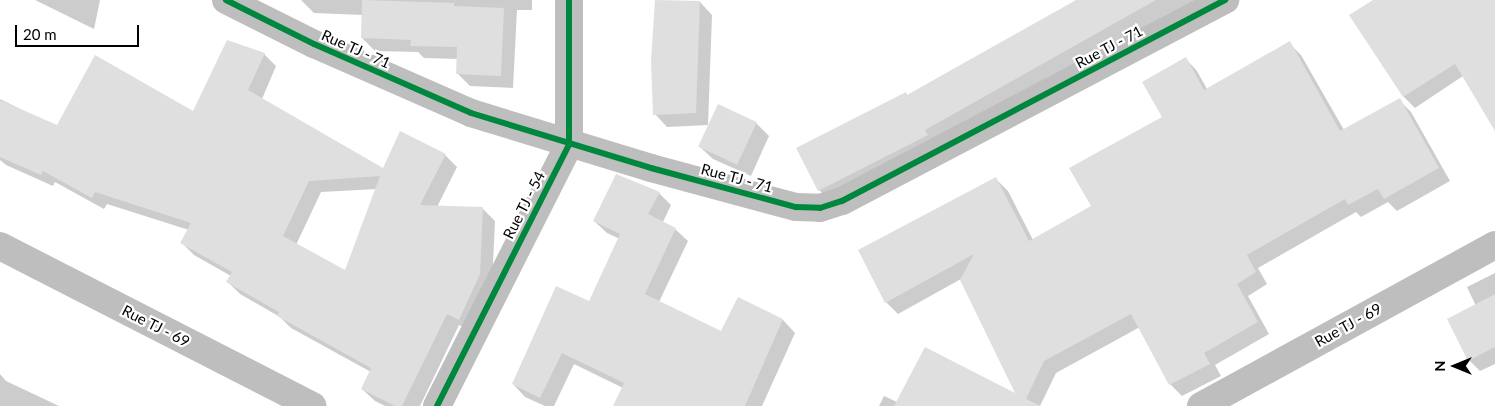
<!DOCTYPE html>
<style>
body{margin:0}
#map{position:relative;width:1495px;height:406px;overflow:hidden;background:#fff;font-family:Lato,sans-serif}
div>[style]{position:absolute}
[style*='--x']{left:calc(var(--x)*1px);top:calc(var(--y)*1px);width:calc(var(--w)*1px);rotate:calc(var(--a)*1deg)}
.shadow>*{inset:0;background:#0003}
.building>*{inset:0;background:#dfdfdf;transform-origin:0 0}
.minor>*{height:28px;margin:-14px;padding:0 14px;transform-origin:14px;border-radius:14px;background:#bebebe}
.cycleway>*{height:6px;margin:-3px;padding:0 3px;transform-origin:3px;border-radius:3px;background:#00873e}
span{translate:-50% -50%;white-space:nowrap;text-align:center;line-height:1.15;-webkit-text-stroke:4.5px #fff;paint-order:stroke}
.street-label{font-size:15px;color:#000}
.north{position:absolute;left:1430px;top:341px;width:50px;height:50px;-webkit-text-stroke:4px #fff;paint-order:stroke;rotate:270deg;font-size:14px;font-weight:700;line-height:20px;text-align:center;color:#000}
.north::after{content:'';display:block;margin:auto;width:18px;height:22px;background:#000;clip-path:polygon(50% 0,100% 100%,50% 72%,0 100%)}
.scale{position:absolute;left:15px;top:25px;width:124px;height:22px;box-sizing:border-box;border:2px solid #000;border-top:0;padding-left:6px;font-size:15px;line-height:18px;white-space:nowrap;color:#000;-webkit-text-stroke:4px #fff;paint-order:stroke}
</style>
<div id="map">
<div class="shadow">
<i style="clip-path:polygon(35px 0,100px 0,94px 29px)"></i>
<i style="clip-path:polygon(301px 0,532px 0,532px 10px,517px 10px,513px 88px,470px 86px,457px 73px,458px 59px,424px 58px,418px 52px,375px 51px,362px 38px,363px 15px,314px 13px)"></i>
<i style="clip-path:polygon(1078px 0,1196px 0,833px 204px,819px 190px,906px 93px,908px 96px)"></i>
<i style="clip-path:polygon(1375px 0,1495px 0,1495px 129px,1463px 76px,1415px 108px,1404px 97px)"></i>
<i style="clip-path:polygon(700px 2px,712px 15px,708px 125px,667px 127px,655px 114px)"></i>
<i style="clip-path:polygon(1289px 43px,1301px 55px,1344px 130px,1399px 100px,1411px 112px,1450px 181px,1397px 211px,1388px 202px,1361px 217px,1356px 212px,1258px 268px,1267px 284px,1248px 296px,1269px 334px,1215px 365px,1221px 376px,1182px 396px,1170px 384px,1140px 327px,1056px 373px,1040px 406px,879px 406px,884px 396px,897px 402px,1018px 396px,961px 279px,898px 314px,886px 302px,996px 179px,1008px 191px,1033px 240px,1092px 206px,1164px 117px,1186px 59px,1197px 71px,1207px 89px)"></i>
<i style="clip-path:polygon(evenodd,264px 54px,276px 66px,262px 99px,384px 170px,445px 155px,457px 167px,437px 207px,483px 209px,495px 221px,492px 286px,471px 331px,459px 325px,420px 406px,385px 406px,375px 401px,362px 389px,371px 372px,291px 328px,280px 317px,240px 294px,228px 282px,231px 276px,194px 255px,182px 243px,189px 230px,107px 204px,104px 209px,55px 182px,53px 186px,6px 165px,0 160px,0 99px,57px 127px,194px 113px,264px 54px,377px 189px,346px 272px,296px 245px,321px 192px,377px 189px)"></i>
<i style="clip-path:polygon(756px 123px,769px 136px,751px 176px,713px 159px,700px 147px)"></i>
<i style="clip-path:polygon(659px 193px,671px 205px,663px 222px,675px 229px,688px 241px,659px 302px,722px 333px,738px 299px,783px 320px,795px 333px,762px 406px,615px 406px,623px 388px,574px 364px,554px 406px,545px 406px,525px 397px,513px 384px,589px 303px,620px 239px,607px 233px,594px 221px)"></i>
<i style="clip-path:polygon(1495px 273px,1495px 364px,1480px 371px,1469px 360px,1476px 306px,1467px 287px)"></i>
<i style="clip-path:polygon(0 374px,6px 381px,59px 406px,0 406px)"></i>
</div>
<div class="building">
<i style="clip-path:polygon(362px 0,454px 3px,454px 6px,504px 8px,501px 76px,456px 74px,457px 47px,410px 46px,411px 40px,361px 38px)"></i>
<i style="clip-path:polygon(655px 0,700px 1px,696px 113px,653px 115px,651px 61px)"></i>
<i style="clip-path:polygon(1076px 0,1156px 0,925px 130px,928px 135px,818px 191px,796px 148px,906px 92px,907px 95px)"></i>
<i style="clip-path:polygon(1373px 0,1495px 0,1495px 131px,1455px 64px,1403px 97px,1349px 15px)"></i>
<i style="clip-path:polygon(evenodd,227px 40px,265px 53px,248px 90px,383px 168px,400px 131px,446px 154px,420px 205px,483px 207px,480px 274px,459px 320px,447px 314px,402px 406px,395px 406px,361px 389px,371px 368px,277px 316px,279px 312px,226px 282px,232px 272px,180px 243px,191px 223px,95px 192px,92px 198px,43px 171px,41px 175px,0 157px,0 100px,57px 125px,95px 55px,193px 111px,227px 40px,380px 176px,345px 270px,283px 236px,309px 181px,380px 176px)"></i>
<i style="clip-path:polygon(1290px 41px,1340px 131px,1400px 98px,1439px 168px,1384px 199px,1378px 189px,1348px 205px,1345px 199px,1247px 255px,1256px 272px,1237px 284px,1258px 322px,1204px 353px,1210px 364px,1169px 385px,1131px 314px,1044px 361px,1026px 399px,1041px 406px,894px 406px,925px 347px,1015px 393px,960px 280px,974px 254px,885px 303px,858px 250px,996px 177px,1029px 241px,1091px 206px,1069px 168px,1162px 117px,1142px 82px,1186px 57px,1204px 90px)"></i>
<i style="left:718px;top:104px;width:43px;height:47px;rotate:25deg"></i>
<i style="clip-path:polygon(616px 174px,660px 192px,648px 214px,676px 228px,645px 294px,721px 331px,738px 297px,783px 319px,745px 406px,613px 406px,624px 383px,562px 353px,540px 398px,512px 384px,556px 286px,589px 301px,620px 234px,593px 221px)"></i>
<i style="clip-path:polygon(1495px 294px,1495px 347px,1468px 361px,1447px 319px)"></i>
</div>
<div class="minor">
<i style="--x:226;--y:0;--w:98;--a:26.6"></i>
<i style="--x:314;--y:44;--w:171;--a:23.7"></i>
<i style="--x:471;--y:113;--w:188;--a:17"></i>
<i style="--x:651;--y:168;--w:150;--a:15.1"></i>
<i style="--x:796;--y:207;--w:24;--a:2"></i>
<i style="--x:820;--y:208;--w:23;--a:-18"></i>
<i style="--x:842;--y:201;--w:433;--a:-27.7"></i>
<i style="--x:0;--y:246;--w:351;--a:27.1"></i>
<i style="--x:437;--y:406;--w:292;--a:-63.2"></i>
<i style="--x:569;--y:145;--w:145;--a:-90"></i>
<i style="--x:1201;--y:406;--w:335;--a:-28.7"></i>
</div>
<div class="cycleway">
<i style="--x:226;--y:0;--w:98;--a:26.6"></i>
<i style="--x:314;--y:44;--w:171;--a:23.7"></i>
<i style="--x:471;--y:113;--w:188;--a:17"></i>
<i style="--x:651;--y:168;--w:150;--a:15.1"></i>
<i style="--x:796;--y:207;--w:24;--a:2"></i>
<i style="--x:820;--y:208;--w:23;--a:-18"></i>
<i style="--x:842;--y:201;--w:433;--a:-27.7"></i>
<i style="--x:437;--y:406;--w:292;--a:-63.2"></i>
<i style="--x:569;--y:145;--w:145;--a:-90"></i>
</div>
<div class="street-label">
<span style="left:1109px;top:47px;rotate:-28deg">Rue TJ - 71</span>
<span style="left:356px;top:49px;rotate:24deg">Rue TJ - 71</span>
<span style="left:737px;top:178px;rotate:15deg">Rue TJ - 71</span>
<span style="left:524px;top:205px;rotate:-63deg">Rue TJ - 54</span>
<span style="left:1348px;top:325px;rotate:-29deg">Rue TJ - 69</span>
<span style="left:156px;top:326px;rotate:27deg">Rue TJ - 69</span>
</div>
<div class="north">N</div>
<div class="scale">20 m</div>
</div>
